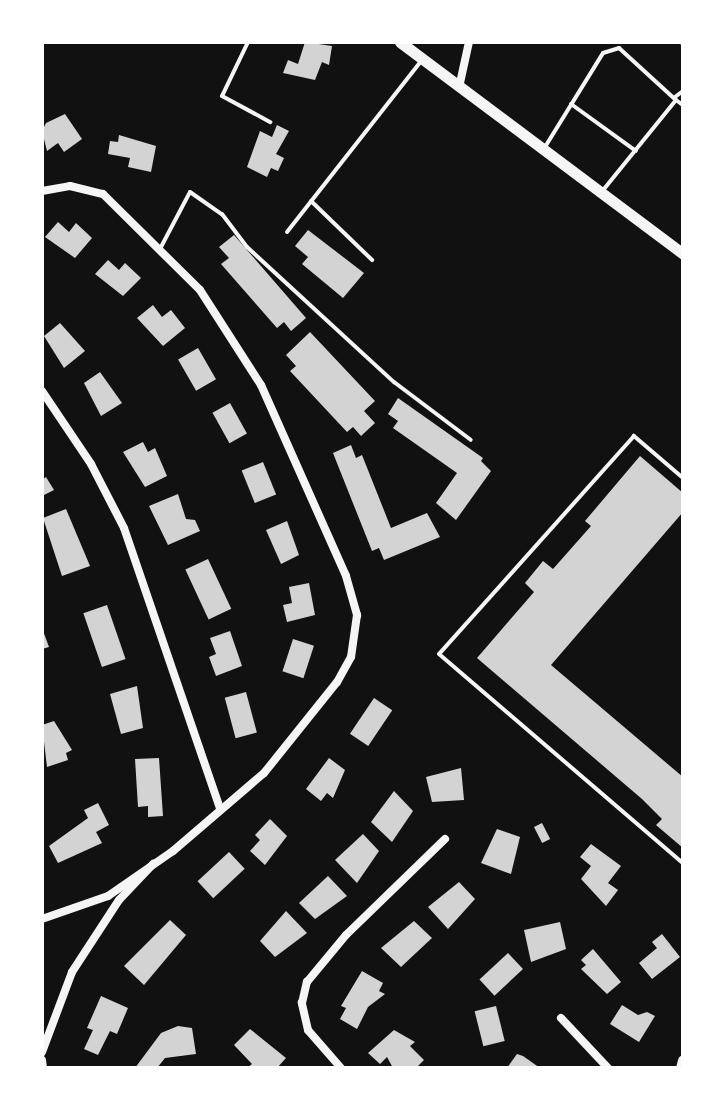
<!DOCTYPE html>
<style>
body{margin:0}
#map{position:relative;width:725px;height:1110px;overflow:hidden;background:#111;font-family:"PT Sans Narrow",sans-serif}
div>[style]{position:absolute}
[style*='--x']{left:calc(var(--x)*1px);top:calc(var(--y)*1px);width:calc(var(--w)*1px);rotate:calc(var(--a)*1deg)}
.building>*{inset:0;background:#d3d3d3;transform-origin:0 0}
.service>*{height:4px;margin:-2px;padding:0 2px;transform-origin:2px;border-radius:2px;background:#f5f5f5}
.minor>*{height:8px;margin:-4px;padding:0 4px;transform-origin:4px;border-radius:4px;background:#f5f5f5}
.tertiary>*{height:11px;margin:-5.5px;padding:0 5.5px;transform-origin:5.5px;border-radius:5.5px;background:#f5f5f5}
span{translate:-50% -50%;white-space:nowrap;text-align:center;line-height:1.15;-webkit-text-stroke:8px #fff;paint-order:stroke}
.frame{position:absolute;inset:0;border:44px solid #fff;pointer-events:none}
</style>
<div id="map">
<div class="building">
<i style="clip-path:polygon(305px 42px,332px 46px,329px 65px,322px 62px,315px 80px,283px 73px,288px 60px,298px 64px)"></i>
<i style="clip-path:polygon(65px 114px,82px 139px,64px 152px,58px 143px,47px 151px,42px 131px,46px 123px)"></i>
<i style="clip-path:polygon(277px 125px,289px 131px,276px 154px,284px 158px,278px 171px,271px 168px,267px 177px,247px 167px,260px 131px,272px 137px)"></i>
<i style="clip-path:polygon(119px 135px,156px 146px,151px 172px,128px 167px,130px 158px,108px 154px,110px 141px,118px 142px)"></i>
<i style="clip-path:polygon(58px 222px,69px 232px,76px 223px,92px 238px,75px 258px,45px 237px)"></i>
<i style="clip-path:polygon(308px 230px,364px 273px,343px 298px,302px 264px,308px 257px,295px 246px)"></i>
<i style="clip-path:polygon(234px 235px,306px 318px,291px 331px,284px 322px,277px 328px,221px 264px,229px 258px,219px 247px)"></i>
<i style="clip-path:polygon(108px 260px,119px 270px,125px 263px,141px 278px,123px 296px,95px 274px)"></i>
<i style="clip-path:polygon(153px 305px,162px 317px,171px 310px,185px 328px,163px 346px,137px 318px)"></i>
<i style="clip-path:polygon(60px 323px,85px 351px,64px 368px,44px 336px)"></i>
<i style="clip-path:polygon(310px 332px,375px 401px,364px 411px,375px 423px,361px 436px,353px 427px,347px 432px,290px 371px,296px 366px,286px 355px)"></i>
<i style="left:198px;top:348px;width:36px;height:23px;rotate:60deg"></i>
<i style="clip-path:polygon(100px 372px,122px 403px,101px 416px,84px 383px)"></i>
<i style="clip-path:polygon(398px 398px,483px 458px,481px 461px,491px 471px,456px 520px,436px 503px,457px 473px,393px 428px,398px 421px,388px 414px)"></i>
<i style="left:230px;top:403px;width:35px;height:20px;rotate:61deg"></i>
<i style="clip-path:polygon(143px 442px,148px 452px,155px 448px,167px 476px,145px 487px,123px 452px)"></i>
<i style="clip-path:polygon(351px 445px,356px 458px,362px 455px,391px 528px,427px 513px,440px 537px,384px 560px,379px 548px,372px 551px,333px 453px)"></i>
<i style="clip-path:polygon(640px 456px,683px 493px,683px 512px,551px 665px,683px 777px,683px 848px,656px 825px,662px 819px,642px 799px,477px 658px,534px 592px,525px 583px,543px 561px,553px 569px,591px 526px,585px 521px)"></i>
<i style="left:263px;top:462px;width:35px;height:23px;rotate:68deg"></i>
<i style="clip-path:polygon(46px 477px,54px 490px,42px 496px,42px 480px)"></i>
<i style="clip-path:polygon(178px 494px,186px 519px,195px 520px,200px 531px,168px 545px,149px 506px)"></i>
<i style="clip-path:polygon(66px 509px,90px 566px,62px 576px,43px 518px)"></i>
<i style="clip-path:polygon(287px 521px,299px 555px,281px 564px,266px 530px)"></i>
<i style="left:208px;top:559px;width:55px;height:25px;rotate:65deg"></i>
<i style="clip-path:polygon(309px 583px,315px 615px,287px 622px,283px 605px,292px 603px,289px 587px)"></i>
<i style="left:107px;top:605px;width:57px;height:25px;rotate:71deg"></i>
<i style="clip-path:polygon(42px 628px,49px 647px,42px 649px)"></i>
<i style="clip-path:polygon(230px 631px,242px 666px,216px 676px,209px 657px,216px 654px,210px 638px)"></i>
<i style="left:293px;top:639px;width:22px;height:34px;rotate:18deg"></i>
<i style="clip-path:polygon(137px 686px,143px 728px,121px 734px,110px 694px)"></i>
<i style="left:246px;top:692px;width:42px;height:22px;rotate:75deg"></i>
<i style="left:374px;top:698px;width:22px;height:43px;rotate:34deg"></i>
<i style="clip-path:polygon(54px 721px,72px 750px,66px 753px,68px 760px,47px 767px,42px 725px)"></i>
<i style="clip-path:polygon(159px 758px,163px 816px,148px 817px,148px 806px,138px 807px,135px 759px)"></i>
<i style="clip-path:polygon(329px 758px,345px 770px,333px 798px,327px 793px,321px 801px,306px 789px)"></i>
<i style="clip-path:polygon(461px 768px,464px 800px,432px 802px,426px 777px)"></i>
<i style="clip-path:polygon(394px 791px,413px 811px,392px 842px,371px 822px)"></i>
<i style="clip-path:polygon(98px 803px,109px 825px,96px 832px,102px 843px,58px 863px,49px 846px,88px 818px,84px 810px)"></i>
<i style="clip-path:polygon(270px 819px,287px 836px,265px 865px,250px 851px,260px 840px,255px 835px)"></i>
<i style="left:542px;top:823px;width:18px;height:9px;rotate:63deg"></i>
<i style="clip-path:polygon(497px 829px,520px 837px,511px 874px,481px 863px)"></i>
<i style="clip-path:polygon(363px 834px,379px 851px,357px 883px,335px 860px)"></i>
<i style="clip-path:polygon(591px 844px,621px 866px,608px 883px,618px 890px,606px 906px,581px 879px,591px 866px,580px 857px)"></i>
<i style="left:229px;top:852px;width:23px;height:43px;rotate:47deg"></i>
<i style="clip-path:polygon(328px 876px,347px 896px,315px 919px,299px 903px)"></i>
<i style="clip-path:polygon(459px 882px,475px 899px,448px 929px,428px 907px)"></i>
<i style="clip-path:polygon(286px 911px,307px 933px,275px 957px,260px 941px)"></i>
<i style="clip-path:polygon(170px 920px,186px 935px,144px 985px,124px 966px)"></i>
<i style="clip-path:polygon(414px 921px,432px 938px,401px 967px,381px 948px)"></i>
<i style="clip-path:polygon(560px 922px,566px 949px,531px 962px,524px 930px)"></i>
<i style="clip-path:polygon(662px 934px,680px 957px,652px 979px,639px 963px,657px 948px,652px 942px)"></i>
<i style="clip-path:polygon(593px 949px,621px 982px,607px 994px,581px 969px,586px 965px,581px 960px)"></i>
<i style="left:508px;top:953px;width:22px;height:39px;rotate:47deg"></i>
<i style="clip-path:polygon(362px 971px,383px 983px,379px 991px,385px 994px,368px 1007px,357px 1029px,340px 1019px,346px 1008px,341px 1006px)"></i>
<i style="clip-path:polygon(101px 996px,128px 1008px,117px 1034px,110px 1031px,98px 1055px,84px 1049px,93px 1030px,87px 1028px)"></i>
<i style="clip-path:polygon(622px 1005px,638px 1015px,647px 1012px,655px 1016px,639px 1042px,610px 1024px)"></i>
<i style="left:496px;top:1006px;width:36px;height:22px;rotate:76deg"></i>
<i style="clip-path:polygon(178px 1026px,192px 1028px,196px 1054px,165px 1058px,157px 1068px,135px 1068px,161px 1033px)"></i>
<i style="clip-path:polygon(250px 1029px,286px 1058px,277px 1068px,247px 1068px,252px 1064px,234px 1045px)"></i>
<i style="clip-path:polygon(394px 1030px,415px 1042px,410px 1046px,424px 1060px,416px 1068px,393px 1068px,387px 1057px,380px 1064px,368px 1053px)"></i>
<i style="clip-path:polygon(517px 1054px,523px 1056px,540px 1068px,507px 1068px)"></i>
</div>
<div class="service">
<i style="--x:248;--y:42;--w:60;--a:115.7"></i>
<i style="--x:222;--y:96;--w:55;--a:28.4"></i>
<i style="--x:681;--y:42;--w:3;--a:45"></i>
<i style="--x:675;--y:97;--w:10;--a:-37"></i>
<i style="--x:676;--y:100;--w:9;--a:36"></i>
<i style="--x:571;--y:104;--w:80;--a:35.9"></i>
<i style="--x:545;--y:147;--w:110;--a:-58.3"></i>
<i style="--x:603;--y:53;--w:17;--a:-17"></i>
<i style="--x:619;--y:48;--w:77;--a:42.4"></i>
<i style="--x:676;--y:100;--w:116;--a:129"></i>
<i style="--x:311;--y:201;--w:85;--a:44"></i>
<i style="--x:287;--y:232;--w:219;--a:-51.9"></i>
<i style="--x:161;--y:247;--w:62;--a:-62.2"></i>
<i style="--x:190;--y:192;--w:39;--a:35"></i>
<i style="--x:222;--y:214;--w:41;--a:52.9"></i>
<i style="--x:247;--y:247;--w:200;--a:42.6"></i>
<i style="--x:394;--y:382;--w:96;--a:37"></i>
<i style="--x:683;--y:478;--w:65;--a:-139.4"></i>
<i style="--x:634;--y:436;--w:292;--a:131.8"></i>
<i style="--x:439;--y:654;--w:321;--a:40.6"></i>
</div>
<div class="minor">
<i style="--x:460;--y:83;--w:42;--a:-77.6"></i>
<i style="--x:42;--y:191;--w:28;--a:-10"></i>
<i style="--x:70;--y:186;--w:34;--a:14"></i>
<i style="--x:103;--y:194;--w:136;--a:44.7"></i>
<i style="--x:200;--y:290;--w:113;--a:57.3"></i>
<i style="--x:261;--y:385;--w:209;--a:66"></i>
<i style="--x:346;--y:576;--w:41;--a:74.2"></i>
<i style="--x:357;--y:615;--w:42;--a:98.1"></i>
<i style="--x:351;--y:657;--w:29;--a:119"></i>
<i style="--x:337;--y:682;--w:117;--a:128.7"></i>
<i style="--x:264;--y:773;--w:120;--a:139.4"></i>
<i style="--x:173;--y:851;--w:79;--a:145.3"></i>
<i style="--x:108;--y:896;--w:70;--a:160.8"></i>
<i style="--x:42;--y:391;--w:88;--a:56.1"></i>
<i style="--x:91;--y:464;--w:72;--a:62.7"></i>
<i style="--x:124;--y:528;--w:296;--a:71.1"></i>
<i style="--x:561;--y:1018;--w:69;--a:46.8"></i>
<i style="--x:42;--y:1052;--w:85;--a:-69.4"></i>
<i style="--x:72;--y:972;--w:86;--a:-56.9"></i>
<i style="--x:119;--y:900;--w:50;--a:-46.6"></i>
<i style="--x:42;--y:1060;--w:8;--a:83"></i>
<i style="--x:341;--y:1068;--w:50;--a:-131"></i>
<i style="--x:308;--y:1030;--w:28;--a:-103"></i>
<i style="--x:302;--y:1003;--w:22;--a:-77"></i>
<i style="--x:307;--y:982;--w:61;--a:-50.3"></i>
<i style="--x:346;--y:935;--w:138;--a:-44.1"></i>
</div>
<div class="tertiary">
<i style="--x:400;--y:42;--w:354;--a:36.8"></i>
<i style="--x:681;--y:1068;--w:8;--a:-76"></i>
</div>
<div class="frame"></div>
</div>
